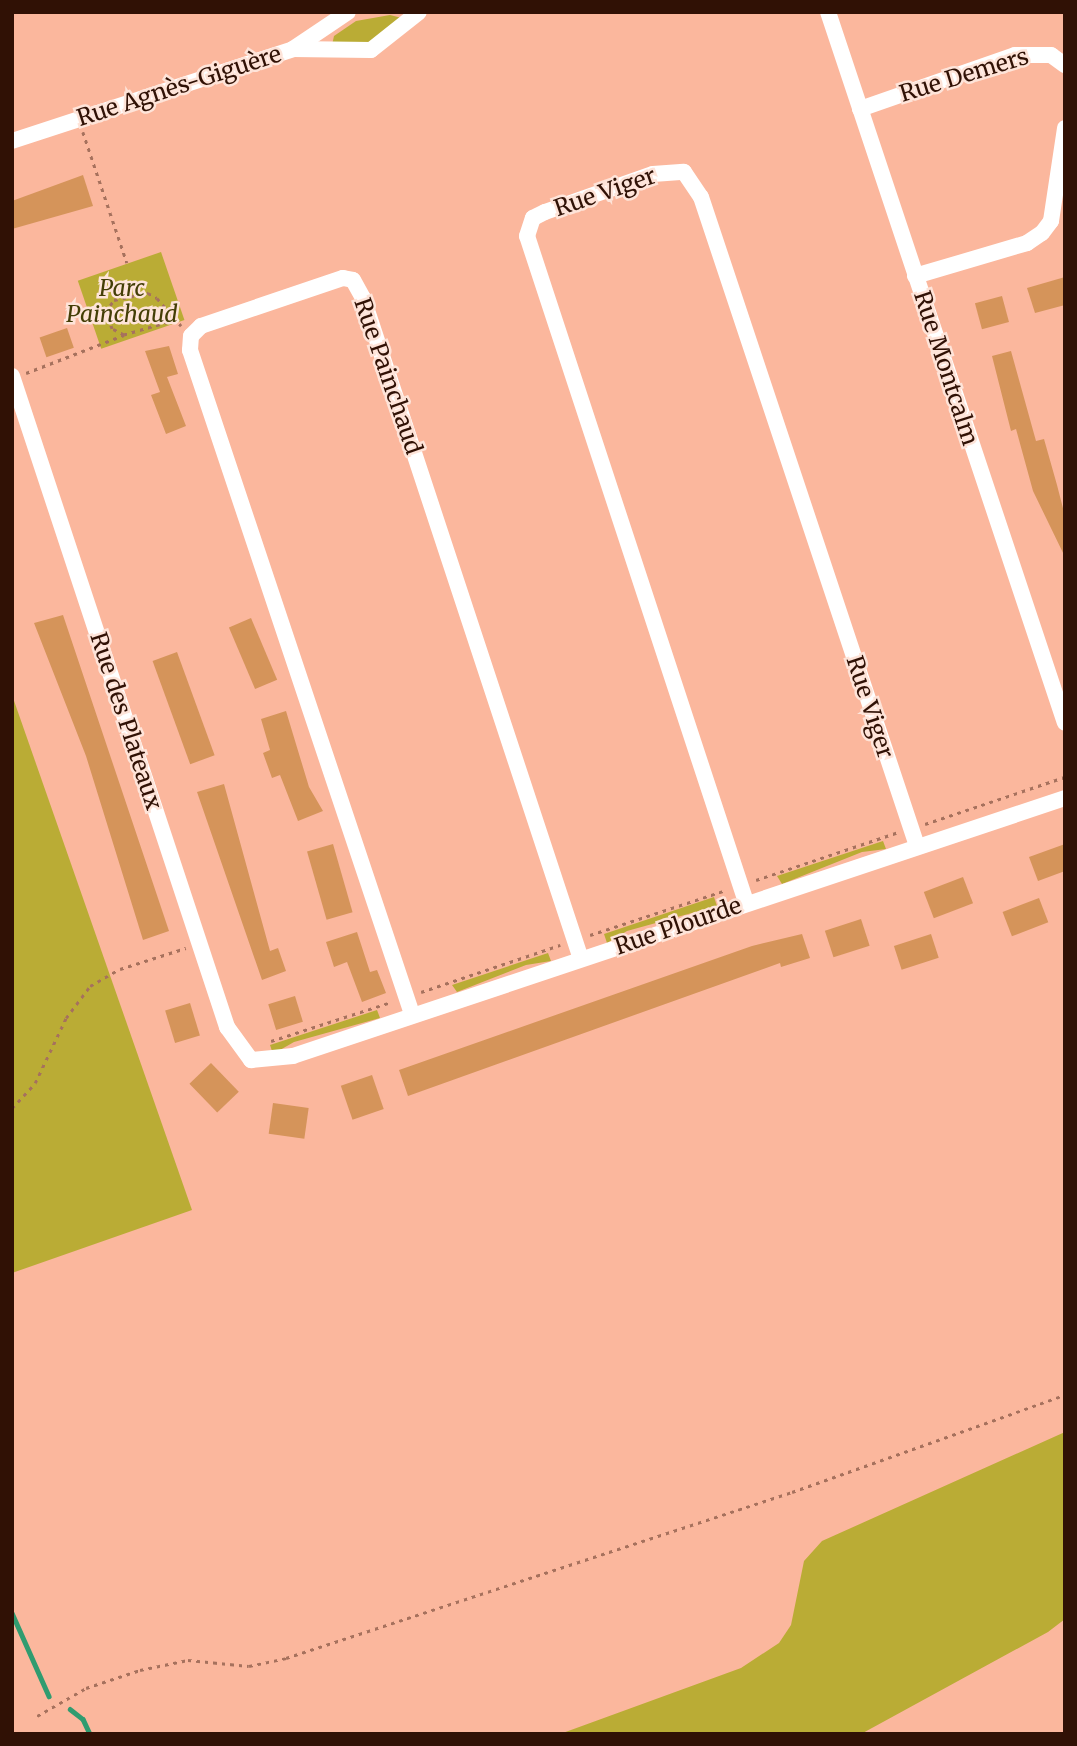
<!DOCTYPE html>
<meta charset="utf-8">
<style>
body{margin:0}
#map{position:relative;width:1077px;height:1746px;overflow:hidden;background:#fbb79d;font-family:Merriweather,serif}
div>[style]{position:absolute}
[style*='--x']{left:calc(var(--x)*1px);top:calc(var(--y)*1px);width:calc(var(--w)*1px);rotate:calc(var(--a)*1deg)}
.green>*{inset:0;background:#baac35;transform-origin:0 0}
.stream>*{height:4.5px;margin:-2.25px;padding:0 2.25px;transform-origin:2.25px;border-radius:2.25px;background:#309c70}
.building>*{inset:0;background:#d5945a;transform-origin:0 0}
.path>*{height:2.5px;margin-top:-1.25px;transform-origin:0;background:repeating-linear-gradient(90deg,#a6715d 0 3.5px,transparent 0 8.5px)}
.minor>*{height:16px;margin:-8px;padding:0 8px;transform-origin:8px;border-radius:8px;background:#fff}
span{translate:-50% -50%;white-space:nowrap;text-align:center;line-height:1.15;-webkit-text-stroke:5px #fee4d9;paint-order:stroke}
.street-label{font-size:23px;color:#301105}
.park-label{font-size:23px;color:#443e06;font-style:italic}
.frame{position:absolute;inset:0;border:14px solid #301105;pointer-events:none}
</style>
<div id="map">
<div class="green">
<i style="clip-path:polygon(390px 15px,402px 18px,367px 46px,332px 45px,334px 36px,356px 21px)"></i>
<i style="left:161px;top:252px;width:72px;height:88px;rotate:71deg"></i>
<i style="clip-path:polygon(12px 695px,192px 1210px,12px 1273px)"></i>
<i style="clip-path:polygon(883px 841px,886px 849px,862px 852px,782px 884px,777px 876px)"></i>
<i style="clip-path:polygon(714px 897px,717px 906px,627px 931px,607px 943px,604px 934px)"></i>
<i style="clip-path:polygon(548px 953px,551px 961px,526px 965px,457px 992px,452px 985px)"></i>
<i style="clip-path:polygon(377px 1010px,380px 1018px,294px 1042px,273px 1054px,270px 1045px)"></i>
<i style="clip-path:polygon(1065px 1432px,1065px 1619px,1048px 1632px,861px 1734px,560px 1734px,741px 1668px,779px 1643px,791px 1625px,804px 1561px,822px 1541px)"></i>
</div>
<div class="stream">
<i style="--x:12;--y:1613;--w:91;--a:66"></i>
<i style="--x:70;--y:1709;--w:16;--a:38"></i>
<i style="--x:83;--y:1719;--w:17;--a:65"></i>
</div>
<div class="building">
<i style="clip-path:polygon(83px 175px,93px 206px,12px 229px,12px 201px)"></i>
<i style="clip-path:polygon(1065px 277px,1065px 305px,1035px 313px,1027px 288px)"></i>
<i style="left:1002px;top:296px;width:27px;height:28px;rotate:75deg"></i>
<i style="left:67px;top:328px;width:21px;height:29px;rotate:71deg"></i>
<i style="clip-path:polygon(169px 346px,178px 374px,167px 377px,186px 426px,166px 434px,151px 395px,160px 392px,145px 351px)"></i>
<i style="clip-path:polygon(1011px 351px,1036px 441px,1044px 439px,1057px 485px,1065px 516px,1065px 557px,1033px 491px,1016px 429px,1011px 431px,992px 356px)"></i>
<i style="clip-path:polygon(63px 615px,169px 931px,143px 940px,86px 756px,34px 623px)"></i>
<i style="left:251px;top:618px;width:67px;height:24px;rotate:67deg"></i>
<i style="left:177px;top:652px;width:110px;height:26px;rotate:70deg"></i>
<i style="clip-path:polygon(286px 711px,309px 787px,323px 811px,298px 821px,280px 775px,272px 778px,263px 753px,270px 750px,261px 719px)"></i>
<i style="clip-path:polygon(224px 784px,270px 951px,278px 948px,286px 971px,262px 980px,197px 792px)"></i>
<i style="left:333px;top:844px;width:71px;height:27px;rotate:74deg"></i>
<i style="clip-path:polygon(1065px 844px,1065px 871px,1038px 881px,1029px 857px)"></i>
<i style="left:963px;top:877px;width:28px;height:42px;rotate:69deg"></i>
<i style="left:1039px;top:898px;width:26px;height:39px;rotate:69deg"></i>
<i style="left:861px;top:919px;width:28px;height:38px;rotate:72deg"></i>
<i style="clip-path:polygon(357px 932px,370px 972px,377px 970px,386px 993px,362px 1002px,347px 962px,334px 967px,326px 942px)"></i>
<i style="clip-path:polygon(802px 934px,810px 958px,781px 967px,780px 963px,408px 1096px,399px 1070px,752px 946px)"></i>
<i style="left:931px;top:934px;width:25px;height:39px;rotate:72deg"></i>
<i style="left:295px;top:996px;width:27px;height:28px;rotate:73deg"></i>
<i style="left:190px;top:1003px;width:34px;height:26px;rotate:73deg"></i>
<i style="left:211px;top:1063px;width:40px;height:30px;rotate:46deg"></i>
<i style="left:372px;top:1075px;width:36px;height:33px;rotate:71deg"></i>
<i style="left:273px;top:1103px;width:36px;height:31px;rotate:8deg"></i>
</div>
<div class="path">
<i style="--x:83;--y:132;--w:138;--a:71.4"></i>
<i style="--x:176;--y:320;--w:54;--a:163.9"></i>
<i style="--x:124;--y:335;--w:13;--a:-153"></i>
<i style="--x:112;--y:329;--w:18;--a:-112"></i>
<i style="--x:105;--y:312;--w:15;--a:-53"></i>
<i style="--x:114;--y:300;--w:35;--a:-12"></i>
<i style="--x:148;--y:293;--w:10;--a:29"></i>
<i style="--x:157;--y:298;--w:37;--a:49"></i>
<i style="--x:26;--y:373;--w:105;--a:-21.2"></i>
<i style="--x:925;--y:824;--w:148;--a:-18.6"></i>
<i style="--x:756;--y:880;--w:148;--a:-18.6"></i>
<i style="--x:590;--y:935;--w:143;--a:-18.3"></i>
<i style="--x:421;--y:992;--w:147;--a:-18.7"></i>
<i style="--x:271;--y:1041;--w:126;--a:-18"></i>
<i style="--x:12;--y:1108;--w:34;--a:-47"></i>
<i style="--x:35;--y:1083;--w:72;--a:-64.5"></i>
<i style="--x:66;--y:1018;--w:40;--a:-53"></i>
<i style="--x:90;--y:986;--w:34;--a:-30"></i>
<i style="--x:120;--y:969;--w:69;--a:-17.7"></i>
<i style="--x:37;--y:1716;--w:56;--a:-29.7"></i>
<i style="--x:86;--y:1688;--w:57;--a:-18.4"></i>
<i style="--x:140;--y:1670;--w:49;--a:-11.8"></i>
<i style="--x:188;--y:1660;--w:61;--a:5.6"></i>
<i style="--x:249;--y:1666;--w:38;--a:-12"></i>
<i style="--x:286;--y:1658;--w:533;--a:-18.16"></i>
<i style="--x:792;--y:1492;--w:290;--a:-19.6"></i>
</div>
<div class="minor">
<i style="--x:828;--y:12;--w:749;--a:71.57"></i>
<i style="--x:293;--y:49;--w:66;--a:-33.9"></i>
<i style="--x:860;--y:109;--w:164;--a:-19.2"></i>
<i style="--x:1015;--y:55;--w:36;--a:0"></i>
<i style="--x:1051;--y:55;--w:17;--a:36"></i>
<i style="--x:12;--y:141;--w:296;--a:-18.1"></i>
<i style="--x:293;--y:49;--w:78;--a:0.7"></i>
<i style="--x:371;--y:50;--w:61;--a:-38.4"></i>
<i style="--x:915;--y:276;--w:117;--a:-16.4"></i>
<i style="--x:1027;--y:243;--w:18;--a:-34"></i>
<i style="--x:1042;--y:233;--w:15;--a:-53"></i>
<i style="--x:1051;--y:221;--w:94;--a:-81.4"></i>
<i style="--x:12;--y:376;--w:686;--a:71.72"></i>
<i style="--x:227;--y:1027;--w:41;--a:54"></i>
<i style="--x:251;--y:1060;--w:42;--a:-5.4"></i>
<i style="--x:293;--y:1056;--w:814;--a:-18.48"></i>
<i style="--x:746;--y:902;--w:701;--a:-108.2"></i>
<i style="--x:527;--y:236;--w:19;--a:-72"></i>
<i style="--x:533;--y:218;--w:13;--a:-27"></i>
<i style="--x:545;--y:212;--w:114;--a:-19.4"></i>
<i style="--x:653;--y:174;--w:31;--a:-4"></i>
<i style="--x:684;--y:172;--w:30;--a:56"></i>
<i style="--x:701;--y:197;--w:684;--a:71.59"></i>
<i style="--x:412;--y:1014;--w:700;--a:-108.49"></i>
<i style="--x:190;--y:350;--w:14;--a:-86"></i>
<i style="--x:191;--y:336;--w:14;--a:-45"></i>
<i style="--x:201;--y:326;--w:150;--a:-18.7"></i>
<i style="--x:343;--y:278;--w:10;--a:11"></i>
<i style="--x:353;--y:280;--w:21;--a:61"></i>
<i style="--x:363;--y:298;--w:696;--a:71.75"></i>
</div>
<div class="street-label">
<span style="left:964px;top:75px;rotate:-17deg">Rue Demers</span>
<span style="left:179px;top:86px;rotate:-18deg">Rue Agnès-Giguère</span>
<span style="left:605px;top:192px;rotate:-19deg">Rue Viger</span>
<span style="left:946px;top:368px;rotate:72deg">Rue Montcalm</span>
<span style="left:388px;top:376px;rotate:71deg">Rue Painchaud</span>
<span style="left:870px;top:707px;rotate:72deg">Rue Viger</span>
<span style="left:126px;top:721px;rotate:72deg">Rue des Plateaux</span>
<span style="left:678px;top:926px;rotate:-19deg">Rue Plourde</span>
</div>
<div class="park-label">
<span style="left:122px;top:301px">Parc<br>Painchaud</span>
</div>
<div class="frame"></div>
</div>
